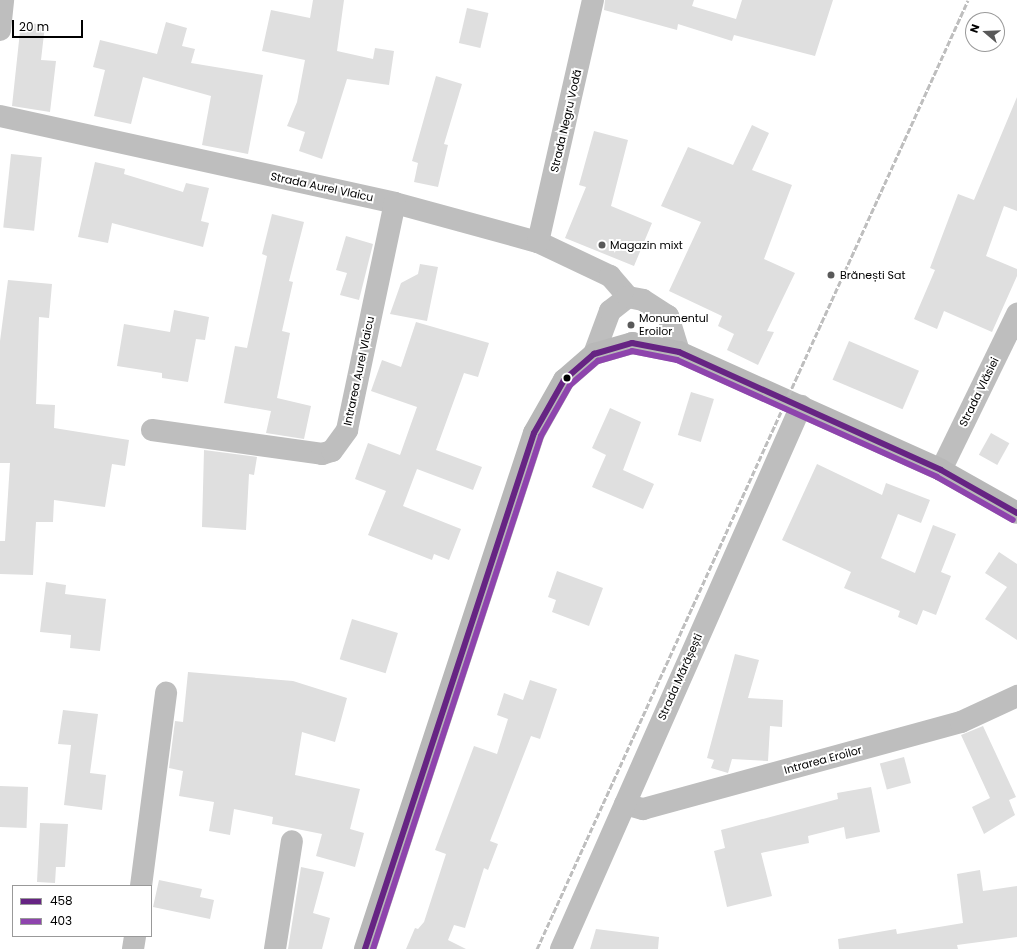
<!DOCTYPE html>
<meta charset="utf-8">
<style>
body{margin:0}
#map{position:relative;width:1017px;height:949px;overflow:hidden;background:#fff;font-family:Poppins,sans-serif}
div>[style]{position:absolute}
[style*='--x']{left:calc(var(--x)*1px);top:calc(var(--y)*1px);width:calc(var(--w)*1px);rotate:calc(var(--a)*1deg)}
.building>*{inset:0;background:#dfdfdf;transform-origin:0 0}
.minor>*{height:22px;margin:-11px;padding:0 11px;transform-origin:11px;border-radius:11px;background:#bebebe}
.secondary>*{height:22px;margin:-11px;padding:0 11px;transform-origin:11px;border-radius:11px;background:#b8b8b8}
.rail>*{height:3px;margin-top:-1.5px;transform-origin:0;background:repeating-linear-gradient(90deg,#bebebe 0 6px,transparent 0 8px)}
.bus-1>*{height:6px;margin:-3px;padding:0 3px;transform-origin:3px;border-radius:3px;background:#662483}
.bus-2>*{height:6px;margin:-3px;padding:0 3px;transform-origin:3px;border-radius:3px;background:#8e44ad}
.dots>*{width:11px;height:11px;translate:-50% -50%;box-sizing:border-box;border:2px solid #fff;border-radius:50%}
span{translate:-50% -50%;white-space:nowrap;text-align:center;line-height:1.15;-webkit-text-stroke:4px #fff;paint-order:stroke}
.street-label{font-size:11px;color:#000}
.poi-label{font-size:11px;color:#000}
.left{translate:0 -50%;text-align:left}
.legend{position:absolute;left:12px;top:885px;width:140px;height:52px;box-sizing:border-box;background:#fff;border:1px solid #999;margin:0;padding:5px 7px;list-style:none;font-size:12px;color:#000}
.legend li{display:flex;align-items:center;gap:8px;height:20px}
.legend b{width:20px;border:1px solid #999}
.north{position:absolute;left:965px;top:12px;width:40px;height:40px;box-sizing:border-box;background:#fff;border:1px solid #999;border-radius:50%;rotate:289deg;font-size:11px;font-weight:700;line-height:16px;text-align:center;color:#000}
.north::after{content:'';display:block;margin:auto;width:14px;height:18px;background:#595959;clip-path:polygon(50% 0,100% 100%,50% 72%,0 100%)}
.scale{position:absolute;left:12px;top:20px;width:71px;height:18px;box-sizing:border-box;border:2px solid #000;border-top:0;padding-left:5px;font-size:12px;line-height:14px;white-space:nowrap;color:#000;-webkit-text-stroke:3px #fff;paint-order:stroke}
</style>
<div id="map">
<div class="building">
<i style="clip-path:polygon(313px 0,344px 0,337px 51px,373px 59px,375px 48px,394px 51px,389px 85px,347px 79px,322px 159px,299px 151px,305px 132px,287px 126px,297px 102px,305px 60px,262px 51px,271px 10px,310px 18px)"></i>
<i style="clip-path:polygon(605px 0,694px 0,692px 6px,736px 19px,742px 0,833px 0,815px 56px,734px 35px,732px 41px,678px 24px,677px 30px,604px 10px)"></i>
<i style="left:467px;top:8px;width:22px;height:36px;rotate:13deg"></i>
<i style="clip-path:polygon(21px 22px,45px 25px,41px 60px,56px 61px,50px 112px,12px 106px)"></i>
<i style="clip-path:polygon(166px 22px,187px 28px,182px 46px,195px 49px,191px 63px,263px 75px,248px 154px,202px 145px,211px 96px,143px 77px,131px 124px,94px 116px,105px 70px,93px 67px,100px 40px,157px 54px)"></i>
<i style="clip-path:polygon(436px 76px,462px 84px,444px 144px,448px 145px,438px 187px,414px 182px,418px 163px,412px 161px)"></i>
<i style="clip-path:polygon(1017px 97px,1017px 211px,1004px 206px,986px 256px,1017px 269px,1017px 276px,992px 332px,944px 311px,937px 329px,914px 319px,935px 270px,930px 268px,958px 194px,974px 200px)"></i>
<i style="clip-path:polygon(752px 125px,769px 133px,752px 170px,792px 185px,764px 259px,795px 273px,767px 331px,774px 332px,758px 365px,727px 350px,734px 334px,718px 326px,722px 316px,669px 291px,701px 222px,661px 206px,688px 147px,733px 165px)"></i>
<i style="clip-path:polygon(594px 131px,628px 140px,611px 206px,652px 223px,634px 266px,565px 238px,586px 187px,579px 185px)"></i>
<i style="left:11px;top:154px;width:31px;height:74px;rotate:6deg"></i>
<i style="clip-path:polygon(95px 162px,125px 169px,124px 174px,183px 192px,186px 183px,209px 188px,201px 221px,209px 223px,203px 247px,112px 223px,108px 243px,78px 237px)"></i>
<i style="clip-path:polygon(272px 214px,304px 222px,289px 281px,293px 282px,282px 331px,290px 333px,277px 398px,311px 406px,304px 439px,266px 433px,271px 411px,224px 403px,235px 346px,247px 348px,267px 256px,262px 254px)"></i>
<i style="clip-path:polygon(346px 236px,373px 244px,359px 300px,340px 295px,347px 273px,336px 270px)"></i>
<i style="clip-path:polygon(420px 264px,438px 267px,427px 321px,390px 314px,401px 283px,418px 274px)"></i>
<i style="clip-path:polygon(8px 280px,52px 284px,49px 318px,39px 317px,36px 404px,55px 405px,54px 428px,129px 440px,125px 466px,112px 464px,105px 507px,54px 500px,53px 522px,36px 522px,33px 575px,0 574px,0 541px,5px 541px,10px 463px,0 463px,0 341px)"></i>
<i style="clip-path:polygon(174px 310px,209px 317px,205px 340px,196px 339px,188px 382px,162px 378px,162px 373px,117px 366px,124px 324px,170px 332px)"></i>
<i style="clip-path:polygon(416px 322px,489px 343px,478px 377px,464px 373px,436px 450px,482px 467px,473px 490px,417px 469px,403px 506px,461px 529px,449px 560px,434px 554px,432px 560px,368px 535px,386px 491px,355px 479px,368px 443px,400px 455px,417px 407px,371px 391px,382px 360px,401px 367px)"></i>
<i style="left:849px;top:341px;width:76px;height:42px;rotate:23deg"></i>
<i style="left:691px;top:392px;width:24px;height:45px;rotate:17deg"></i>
<i style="clip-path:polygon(610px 408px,641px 422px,623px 470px,654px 484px,643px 509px,592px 487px,606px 455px,592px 448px)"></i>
<i style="left:991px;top:433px;width:21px;height:25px;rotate:29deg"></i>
<i style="clip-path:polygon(204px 450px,257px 457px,254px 475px,249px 474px,246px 530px,202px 527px)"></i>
<i style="clip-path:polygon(817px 464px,882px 495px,886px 483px,930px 500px,921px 523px,898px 514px,881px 558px,915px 573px,933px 525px,956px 534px,941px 572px,951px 576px,936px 615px,923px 610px,917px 625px,898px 617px,900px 611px,844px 588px,851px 572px,782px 540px)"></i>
<i style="clip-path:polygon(999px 552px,1017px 564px,1017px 640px,985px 619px,1007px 587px,985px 573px)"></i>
<i style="clip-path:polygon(557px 571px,603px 588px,589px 626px,552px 612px,556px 600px,548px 597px)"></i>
<i style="clip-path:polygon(46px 582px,66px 585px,65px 594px,106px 599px,100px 651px,70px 648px,71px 635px,40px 632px)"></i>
<i style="left:352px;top:619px;width:48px;height:42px;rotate:17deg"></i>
<i style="clip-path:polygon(735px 654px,759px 660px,748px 698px,783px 700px,782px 727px,770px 726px,768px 761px,732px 759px,728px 773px,711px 768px,714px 760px,707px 758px)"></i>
<i style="clip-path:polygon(188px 672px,293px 681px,347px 698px,335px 742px,302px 732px,295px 775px,360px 789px,350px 829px,364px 833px,355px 867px,316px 856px,322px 834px,272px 824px,273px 817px,234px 809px,230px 835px,209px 831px,214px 802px,179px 796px,183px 771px,169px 768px,175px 721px,183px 722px)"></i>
<i style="clip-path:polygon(530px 680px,557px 689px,540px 739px,531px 736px,490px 841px,498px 844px,488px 870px,484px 868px,465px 928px,454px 925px,448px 940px,466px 949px,406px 949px,415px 928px,418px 929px,424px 922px,446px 854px,435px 850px,474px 746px,497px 754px,508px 719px,497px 715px,504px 693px,523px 700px)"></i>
<i style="clip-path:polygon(63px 710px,98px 714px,90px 773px,106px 775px,102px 810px,64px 805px,71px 745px,58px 744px)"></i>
<i style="clip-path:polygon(983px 726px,1016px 797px,1009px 800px,1015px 815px,984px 834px,972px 807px,990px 798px,961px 735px)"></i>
<i style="left:904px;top:757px;width:27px;height:25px;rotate:75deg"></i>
<i style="left:0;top:786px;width:28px;height:41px;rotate:2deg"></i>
<i style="clip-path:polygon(871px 787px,880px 832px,846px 839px,844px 827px,808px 836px,809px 843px,761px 853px,772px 896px,727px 907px,714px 851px,725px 848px,721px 830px,838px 799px,837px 793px)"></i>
<i style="clip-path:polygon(40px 823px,68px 824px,65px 867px,56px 867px,55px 883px,37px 882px)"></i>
<i style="clip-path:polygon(301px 867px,324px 872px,313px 913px,330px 918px,322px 949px,288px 949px)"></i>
<i style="clip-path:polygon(980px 870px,983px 891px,1017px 886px,1017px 937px,957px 945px,958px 949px,839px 949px,838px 939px,896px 929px,897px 934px,963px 923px,957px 874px)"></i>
<i style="clip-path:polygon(159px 880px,202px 889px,200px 897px,214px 900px,210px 919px,153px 907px)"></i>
<i style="clip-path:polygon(596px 929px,659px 937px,658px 949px,590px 949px)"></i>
</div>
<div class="minor">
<i style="--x:0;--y:30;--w:30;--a:-84"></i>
<i style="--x:0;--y:116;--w:404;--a:12.4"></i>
<i style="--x:395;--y:203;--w:148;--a:15.3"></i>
<i style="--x:538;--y:242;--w:80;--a:25.3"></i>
<i style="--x:610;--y:276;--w:28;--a:49"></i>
<i style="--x:538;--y:242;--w:248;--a:-77.2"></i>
<i style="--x:594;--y:354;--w:46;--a:-69.6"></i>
<i style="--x:610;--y:311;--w:23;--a:-38"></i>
<i style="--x:628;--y:297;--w:15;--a:11"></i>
<i style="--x:643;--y:300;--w:30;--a:33"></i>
<i style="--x:668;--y:316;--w:38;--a:73"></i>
<i style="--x:152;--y:430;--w:172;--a:8"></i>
<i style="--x:322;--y:454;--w:10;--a:-17"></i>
<i style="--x:332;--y:451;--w:26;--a:-54"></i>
<i style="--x:347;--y:430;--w:232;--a:-78.1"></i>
<i style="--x:941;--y:470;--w:174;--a:-64"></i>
<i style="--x:625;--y:804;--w:19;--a:16"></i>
<i style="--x:643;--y:809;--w:330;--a:-15.3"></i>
<i style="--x:961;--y:722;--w:62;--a:-24.9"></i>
<i style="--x:141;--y:886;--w:195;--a:-82.6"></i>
<i style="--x:133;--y:949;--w:13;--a:-81"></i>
<i style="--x:275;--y:949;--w:109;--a:-81.1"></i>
<i style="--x:561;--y:949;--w:594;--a:-66.16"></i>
</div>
<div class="secondary">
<i style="--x:365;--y:949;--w:543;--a:-71.87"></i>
<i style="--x:534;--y:433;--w:61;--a:-60.5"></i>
<i style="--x:564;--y:380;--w:40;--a:-41"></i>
<i style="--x:594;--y:354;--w:40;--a:-16"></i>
<i style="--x:632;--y:343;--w:48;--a:10.8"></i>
<i style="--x:679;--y:352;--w:287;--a:24.2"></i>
<i style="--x:941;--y:470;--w:87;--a:29.5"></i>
</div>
<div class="rail">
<i style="--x:537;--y:949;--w:1042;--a:-65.57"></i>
</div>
<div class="bus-1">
<i style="--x:365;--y:949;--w:543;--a:-71.87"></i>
<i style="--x:534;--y:433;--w:61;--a:-60.5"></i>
<i style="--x:564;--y:380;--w:40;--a:-41"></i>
<i style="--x:594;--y:354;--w:40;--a:-16"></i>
<i style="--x:632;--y:343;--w:48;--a:10.8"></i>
<i style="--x:679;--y:352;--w:287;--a:24.2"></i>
<i style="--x:941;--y:470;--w:87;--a:29.5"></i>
</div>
<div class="bus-2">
<i style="--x:373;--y:949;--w:540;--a:-71.87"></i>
<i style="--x:541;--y:436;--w:59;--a:-60.4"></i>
<i style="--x:570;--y:385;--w:37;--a:-41"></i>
<i style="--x:598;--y:361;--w:35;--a:-16"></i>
<i style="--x:632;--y:351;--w:46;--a:11.3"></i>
<i style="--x:677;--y:360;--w:285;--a:24.2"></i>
<i style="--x:937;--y:477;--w:87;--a:29.5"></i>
</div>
<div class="dots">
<i style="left:602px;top:245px;background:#595959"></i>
<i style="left:831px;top:275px;background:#595959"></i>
<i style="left:631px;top:325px;background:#595959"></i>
<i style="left:567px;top:378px;background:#000"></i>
</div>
<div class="street-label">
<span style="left:566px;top:121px;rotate:-77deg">Strada Negru Vodă</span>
<span style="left:322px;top:187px;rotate:12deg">Strada Aurel Vlaicu</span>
<span style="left:359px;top:371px;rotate:-78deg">Intrarea Aurel Vlaicu</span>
<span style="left:979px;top:392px;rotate:-64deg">Strada Vlăsiei</span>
<span style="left:680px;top:677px;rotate:-66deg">Strada Mărășești</span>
<span style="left:823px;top:760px;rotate:-15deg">Intrarea Eroilor</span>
</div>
<div class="poi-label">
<span class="left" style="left:610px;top:245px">Magazin mixt</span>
<span class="left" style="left:840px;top:275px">Brănești Sat</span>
<span class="left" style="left:639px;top:325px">Monumentul<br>Eroilor</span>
</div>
<ul class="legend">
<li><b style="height:5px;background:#662483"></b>458</li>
<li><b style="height:5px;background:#8e44ad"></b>403</li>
</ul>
<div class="north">N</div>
<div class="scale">20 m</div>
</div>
